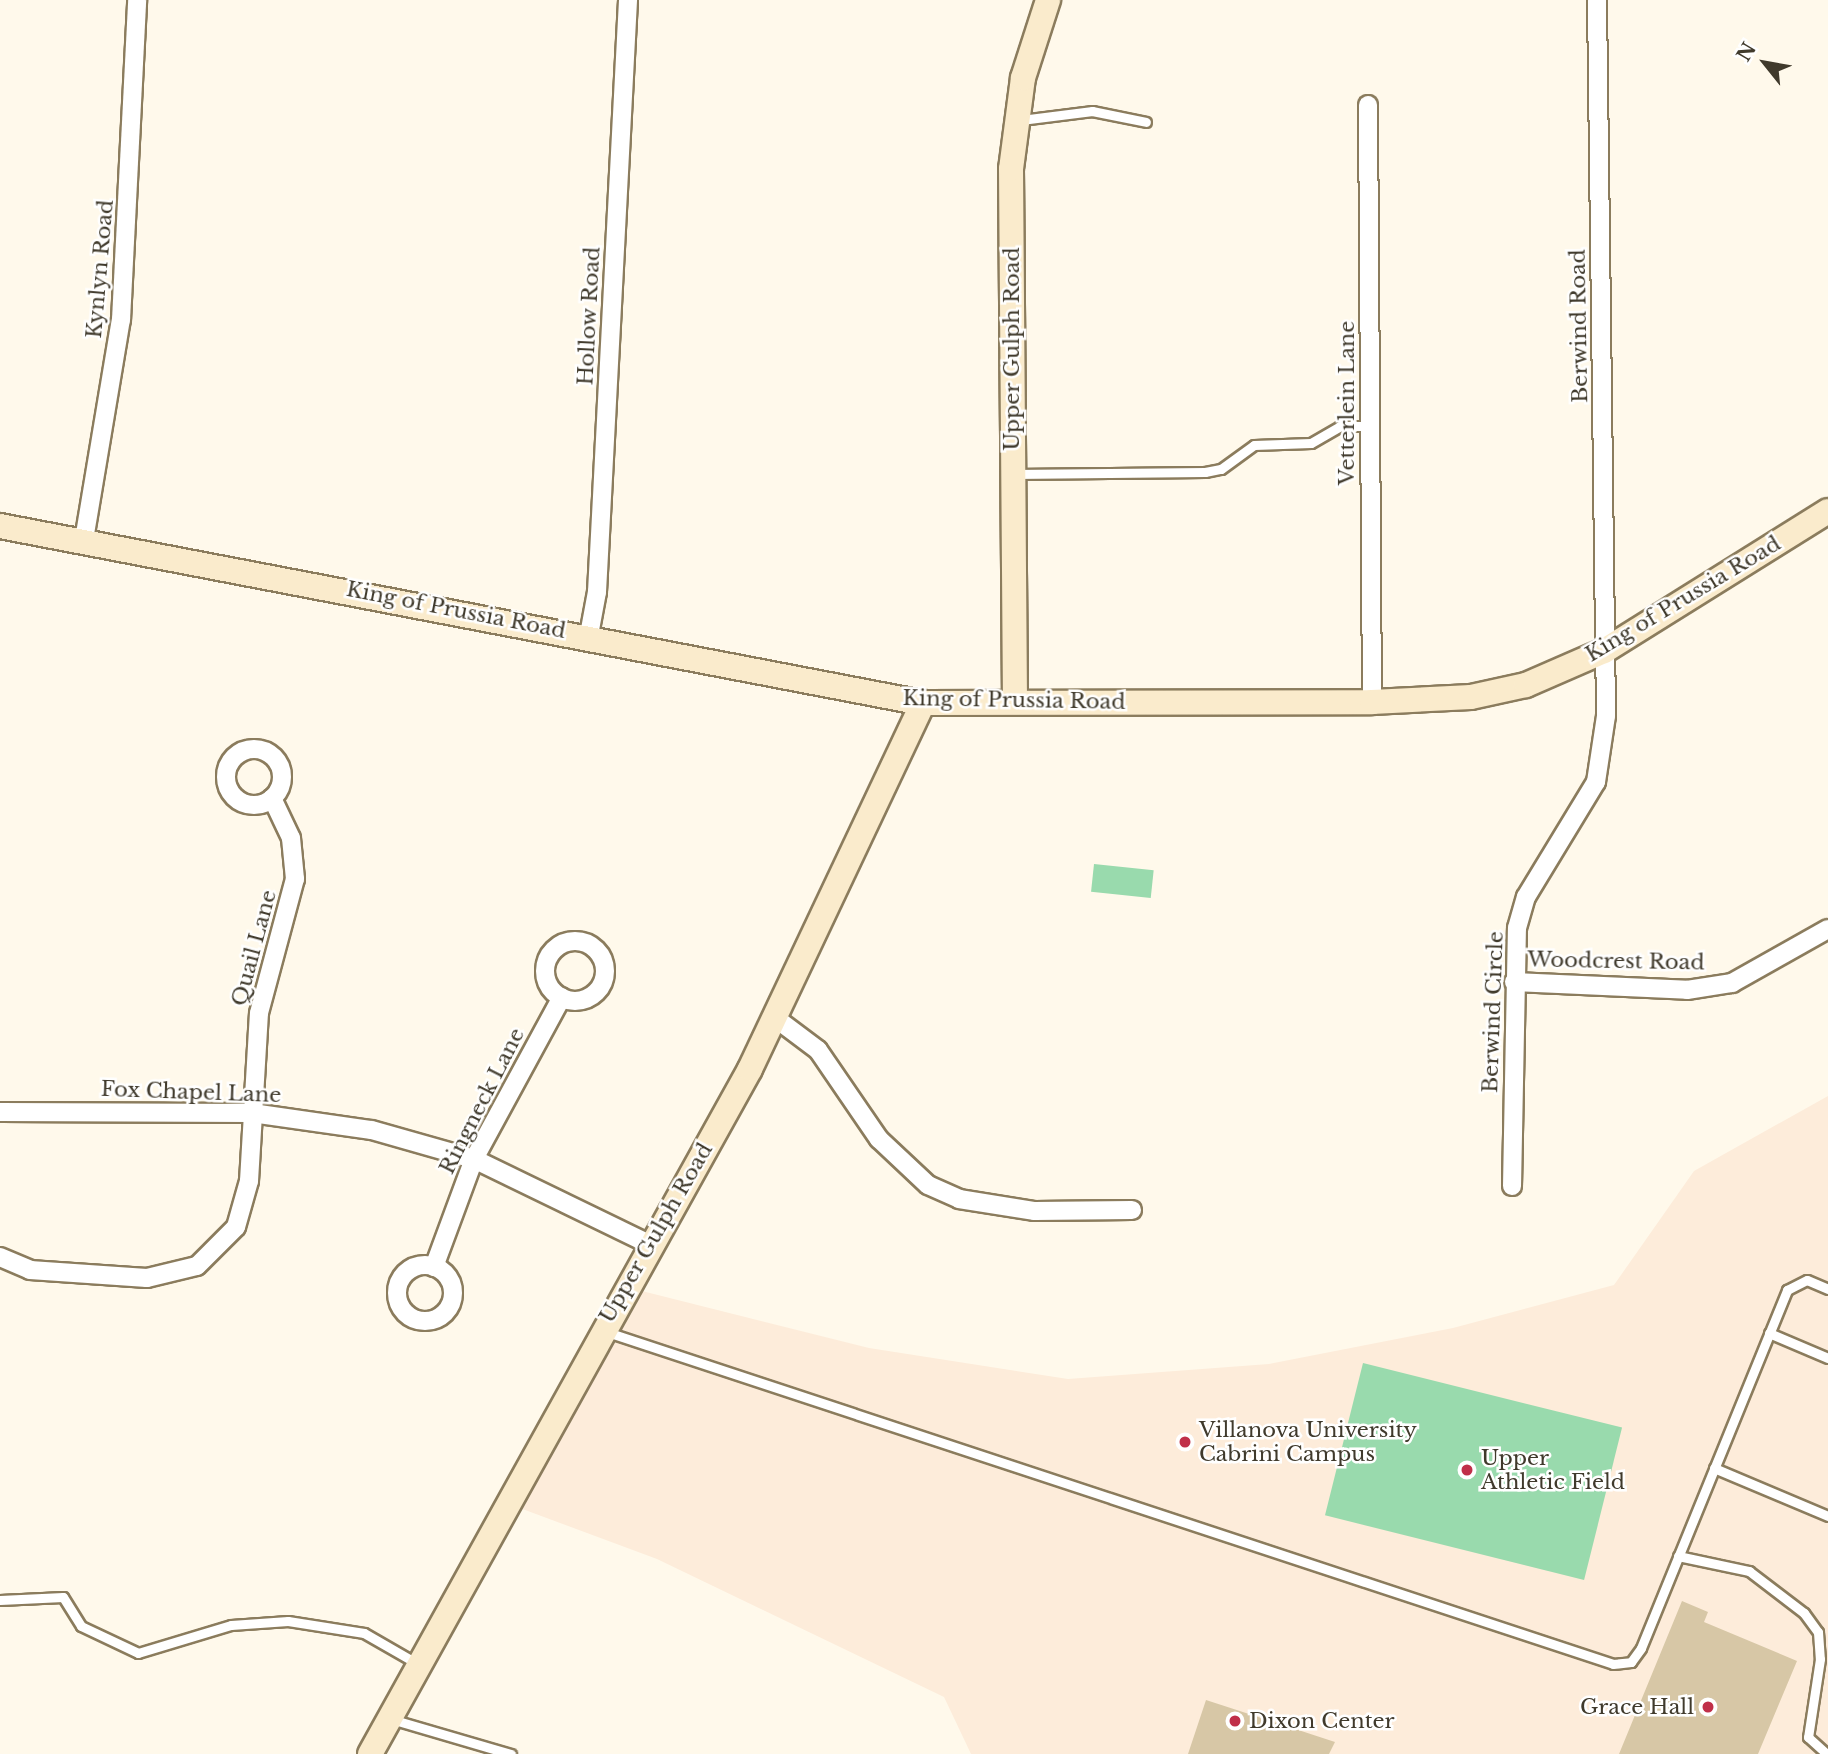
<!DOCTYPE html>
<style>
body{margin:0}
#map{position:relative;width:1828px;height:1754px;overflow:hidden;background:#fff9eb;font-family:"Libre Baskerville",serif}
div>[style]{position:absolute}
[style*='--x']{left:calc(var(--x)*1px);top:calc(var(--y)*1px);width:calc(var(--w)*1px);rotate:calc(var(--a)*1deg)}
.education>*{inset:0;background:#fdecda}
.green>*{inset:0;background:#99daad;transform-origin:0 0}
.building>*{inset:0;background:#d7c7a6}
.roads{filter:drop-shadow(2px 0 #8b7c5d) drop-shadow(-2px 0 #8b7c5d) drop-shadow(0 2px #8b7c5d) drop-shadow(0 -2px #8b7c5d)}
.lane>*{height:9px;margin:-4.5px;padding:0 4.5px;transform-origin:4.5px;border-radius:4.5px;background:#fff}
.street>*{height:18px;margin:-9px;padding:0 9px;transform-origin:9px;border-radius:9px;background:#fff}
.street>.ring{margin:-9px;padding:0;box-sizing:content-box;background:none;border:18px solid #fff;border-radius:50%}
.secondary>*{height:24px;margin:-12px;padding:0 12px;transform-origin:12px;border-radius:12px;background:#faebcc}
.dots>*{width:19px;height:19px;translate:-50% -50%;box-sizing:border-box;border:4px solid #fff;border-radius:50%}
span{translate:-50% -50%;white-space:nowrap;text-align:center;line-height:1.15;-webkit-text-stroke:5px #fff;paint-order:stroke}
.street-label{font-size:21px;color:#403a2c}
.poi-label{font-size:21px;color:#403a2c}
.left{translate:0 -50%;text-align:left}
.right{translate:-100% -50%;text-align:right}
.north{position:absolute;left:1730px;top:28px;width:70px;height:70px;-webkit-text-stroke:5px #fff;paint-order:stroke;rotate:301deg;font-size:19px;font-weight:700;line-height:28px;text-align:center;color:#403a2c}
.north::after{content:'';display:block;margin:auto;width:24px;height:32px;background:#403a2c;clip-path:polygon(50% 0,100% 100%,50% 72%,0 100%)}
</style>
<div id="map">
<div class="education">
<i style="clip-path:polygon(1828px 1096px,1828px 1754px,971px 1754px,944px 1697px,657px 1559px,509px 1504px,626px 1287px,869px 1348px,1068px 1379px,1269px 1364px,1453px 1328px,1614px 1285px,1694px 1171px)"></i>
</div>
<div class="green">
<i style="left:1094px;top:864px;width:60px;height:28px;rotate:6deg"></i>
<i style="left:1363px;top:1363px;width:267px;height:157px;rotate:14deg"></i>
</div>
<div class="building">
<i style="clip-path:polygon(1682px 1601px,1708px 1612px,1704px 1622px,1797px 1661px,1758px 1754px,1619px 1754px)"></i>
<i style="clip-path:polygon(1206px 1700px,1335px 1742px,1329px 1754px,1188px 1754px)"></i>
</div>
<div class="roads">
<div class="lane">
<i style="--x:1021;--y:120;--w:72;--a:-7.2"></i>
<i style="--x:1092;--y:111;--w:55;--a:11.5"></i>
<i style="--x:1014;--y:474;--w:191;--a:-0.6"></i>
<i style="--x:1205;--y:472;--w:16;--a:-11"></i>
<i style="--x:1221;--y:469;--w:41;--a:-36"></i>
<i style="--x:1254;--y:445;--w:57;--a:-2"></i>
<i style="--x:1311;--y:443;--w:34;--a:-30"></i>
<i style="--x:1340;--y:426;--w:30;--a:0"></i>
<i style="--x:607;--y:1332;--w:1059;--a:18.26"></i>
<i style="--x:1613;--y:1664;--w:18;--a:-6"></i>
<i style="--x:1631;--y:1662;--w:17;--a:-54"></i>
<i style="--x:1641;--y:1648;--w:387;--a:-67.8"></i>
<i style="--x:1787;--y:1290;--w:22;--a:-27"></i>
<i style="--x:1807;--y:1280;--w:23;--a:23"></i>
<i style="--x:1769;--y:1333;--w:64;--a:23"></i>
<i style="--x:1714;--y:1468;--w:124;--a:22.8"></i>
<i style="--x:1678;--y:1556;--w:73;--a:11.9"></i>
<i style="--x:1749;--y:1571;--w:69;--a:37.4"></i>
<i style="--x:1804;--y:1613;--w:24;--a:54"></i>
<i style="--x:1818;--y:1632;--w:27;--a:86"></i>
<i style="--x:1820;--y:1659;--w:79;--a:98.7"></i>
<i style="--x:1808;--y:1737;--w:25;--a:42"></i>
<i style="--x:0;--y:1600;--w:63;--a:-2.7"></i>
<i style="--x:63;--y:1597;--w:34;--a:58"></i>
<i style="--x:81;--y:1626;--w:63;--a:25.3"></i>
<i style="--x:138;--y:1653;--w:97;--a:-16.8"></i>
<i style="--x:231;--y:1625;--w:57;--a:-4"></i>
<i style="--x:288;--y:1621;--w:77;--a:9"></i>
<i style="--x:364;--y:1633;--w:62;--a:29.9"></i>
<i style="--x:391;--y:1719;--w:125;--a:16.3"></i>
</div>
<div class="street">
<i style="--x:1368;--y:105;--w:597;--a:89.62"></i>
<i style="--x:84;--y:540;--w:223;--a:-80.5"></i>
<i style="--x:121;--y:320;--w:320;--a:-87.1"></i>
<i style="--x:589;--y:635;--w:44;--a:-79.5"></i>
<i style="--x:597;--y:592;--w:593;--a:-87"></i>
<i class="ring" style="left:226px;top:749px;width:38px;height:38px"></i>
<i class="ring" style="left:545px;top:941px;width:42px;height:42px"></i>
<i style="--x:1514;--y:982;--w:173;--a:2.6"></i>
<i style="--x:1687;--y:990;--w:46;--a:-8.8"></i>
<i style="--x:1732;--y:983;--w:110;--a:-29.4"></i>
<i style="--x:774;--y:1017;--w:55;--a:36.9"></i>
<i style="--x:818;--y:1050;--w:108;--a:55.6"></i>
<i style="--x:879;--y:1139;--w:67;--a:43.2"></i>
<i style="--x:928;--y:1185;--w:34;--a:24"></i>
<i style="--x:959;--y:1199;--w:77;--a:9"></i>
<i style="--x:1035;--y:1211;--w:97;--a:-0.6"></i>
<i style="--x:0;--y:1112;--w:252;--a:0.2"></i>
<i style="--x:252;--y:1113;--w:121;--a:8.1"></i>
<i style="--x:372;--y:1130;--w:106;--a:15.9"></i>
<i style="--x:474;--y:1159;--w:195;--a:25.9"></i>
<i style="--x:1512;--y:1186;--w:258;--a:-88.9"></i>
<i style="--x:1517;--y:928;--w:32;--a:-74"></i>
<i style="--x:1526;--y:897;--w:135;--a:-58.7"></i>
<i style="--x:1596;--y:782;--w:67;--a:-81.4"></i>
<i style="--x:1606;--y:716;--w:716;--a:-90.72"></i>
<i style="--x:0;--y:1257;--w:33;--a:23"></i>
<i style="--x:30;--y:1270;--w:117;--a:3.9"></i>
<i style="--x:147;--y:1278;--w:51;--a:-13.5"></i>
<i style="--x:197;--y:1266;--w:55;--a:-45"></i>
<i style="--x:236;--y:1227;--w:48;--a:-74.2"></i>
<i style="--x:249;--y:1181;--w:168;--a:-86.6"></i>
<i style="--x:259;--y:1013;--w:139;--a:-75"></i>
<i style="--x:295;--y:879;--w:41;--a:-95.6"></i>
<i style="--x:291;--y:838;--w:44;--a:-115.4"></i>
<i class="ring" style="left:397px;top:1265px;width:38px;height:38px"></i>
<i style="--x:434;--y:1267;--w:115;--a:-69.7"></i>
<i style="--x:474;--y:1159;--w:184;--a:-61.5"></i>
</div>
<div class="secondary">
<i style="--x:0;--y:526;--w:940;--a:10.86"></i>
<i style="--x:923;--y:703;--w:449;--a:-0.1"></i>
<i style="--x:1372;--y:702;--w:99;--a:-2.9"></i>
<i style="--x:1471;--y:697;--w:56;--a:-12.3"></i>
<i style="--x:1526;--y:685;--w:85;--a:-23.6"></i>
<i style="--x:1604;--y:651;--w:264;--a:-32"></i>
<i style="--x:1015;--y:702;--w:533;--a:-90.43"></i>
<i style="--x:1011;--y:169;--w:92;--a:-82.5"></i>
<i style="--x:1023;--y:78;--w:82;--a:-72.2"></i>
<i style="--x:370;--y:1754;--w:783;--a:-60.98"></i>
<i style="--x:750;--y:1069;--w:405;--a:-64.7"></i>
</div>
</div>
<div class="dots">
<i style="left:1185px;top:1442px;background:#c02f49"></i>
<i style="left:1467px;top:1470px;background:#c02f49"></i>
<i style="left:1708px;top:1707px;background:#c02f49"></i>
<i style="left:1235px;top:1721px;background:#c02f49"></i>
</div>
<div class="street-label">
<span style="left:100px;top:269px;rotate:-85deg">Kynlyn Road</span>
<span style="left:589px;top:316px;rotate:-87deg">Hollow Road</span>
<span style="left:1579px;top:326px;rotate:-91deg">Berwind Road</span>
<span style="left:1012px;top:349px;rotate:-90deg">Upper Gulph Road</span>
<span style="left:1347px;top:403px;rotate:-90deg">Vetterlein Lane</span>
<span style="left:1683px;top:599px;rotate:-31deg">King of Prussia Road</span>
<span style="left:456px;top:610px;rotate:11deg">King of Prussia Road</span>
<span style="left:1014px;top:700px;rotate:1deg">King of Prussia Road</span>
<span style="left:254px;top:948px;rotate:-75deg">Quail Lane</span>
<span style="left:1616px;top:961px;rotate:1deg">Woodcrest Road</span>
<span style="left:1493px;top:1012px;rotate:-88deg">Berwind Circle</span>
<span style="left:191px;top:1092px;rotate:2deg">Fox Chapel Lane</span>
<span style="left:482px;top:1101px;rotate:-63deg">Ringneck Lane</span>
<span style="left:656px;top:1233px;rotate:-60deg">Upper Gulph Road</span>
</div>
<div class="poi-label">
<span class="left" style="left:1199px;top:1442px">Villanova University<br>Cabrini Campus</span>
<span class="left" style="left:1481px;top:1470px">Upper<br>Athletic Field</span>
<span class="right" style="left:1694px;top:1707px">Grace Hall</span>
<span class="left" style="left:1249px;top:1721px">Dixon Center</span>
</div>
<div class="north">N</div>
</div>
